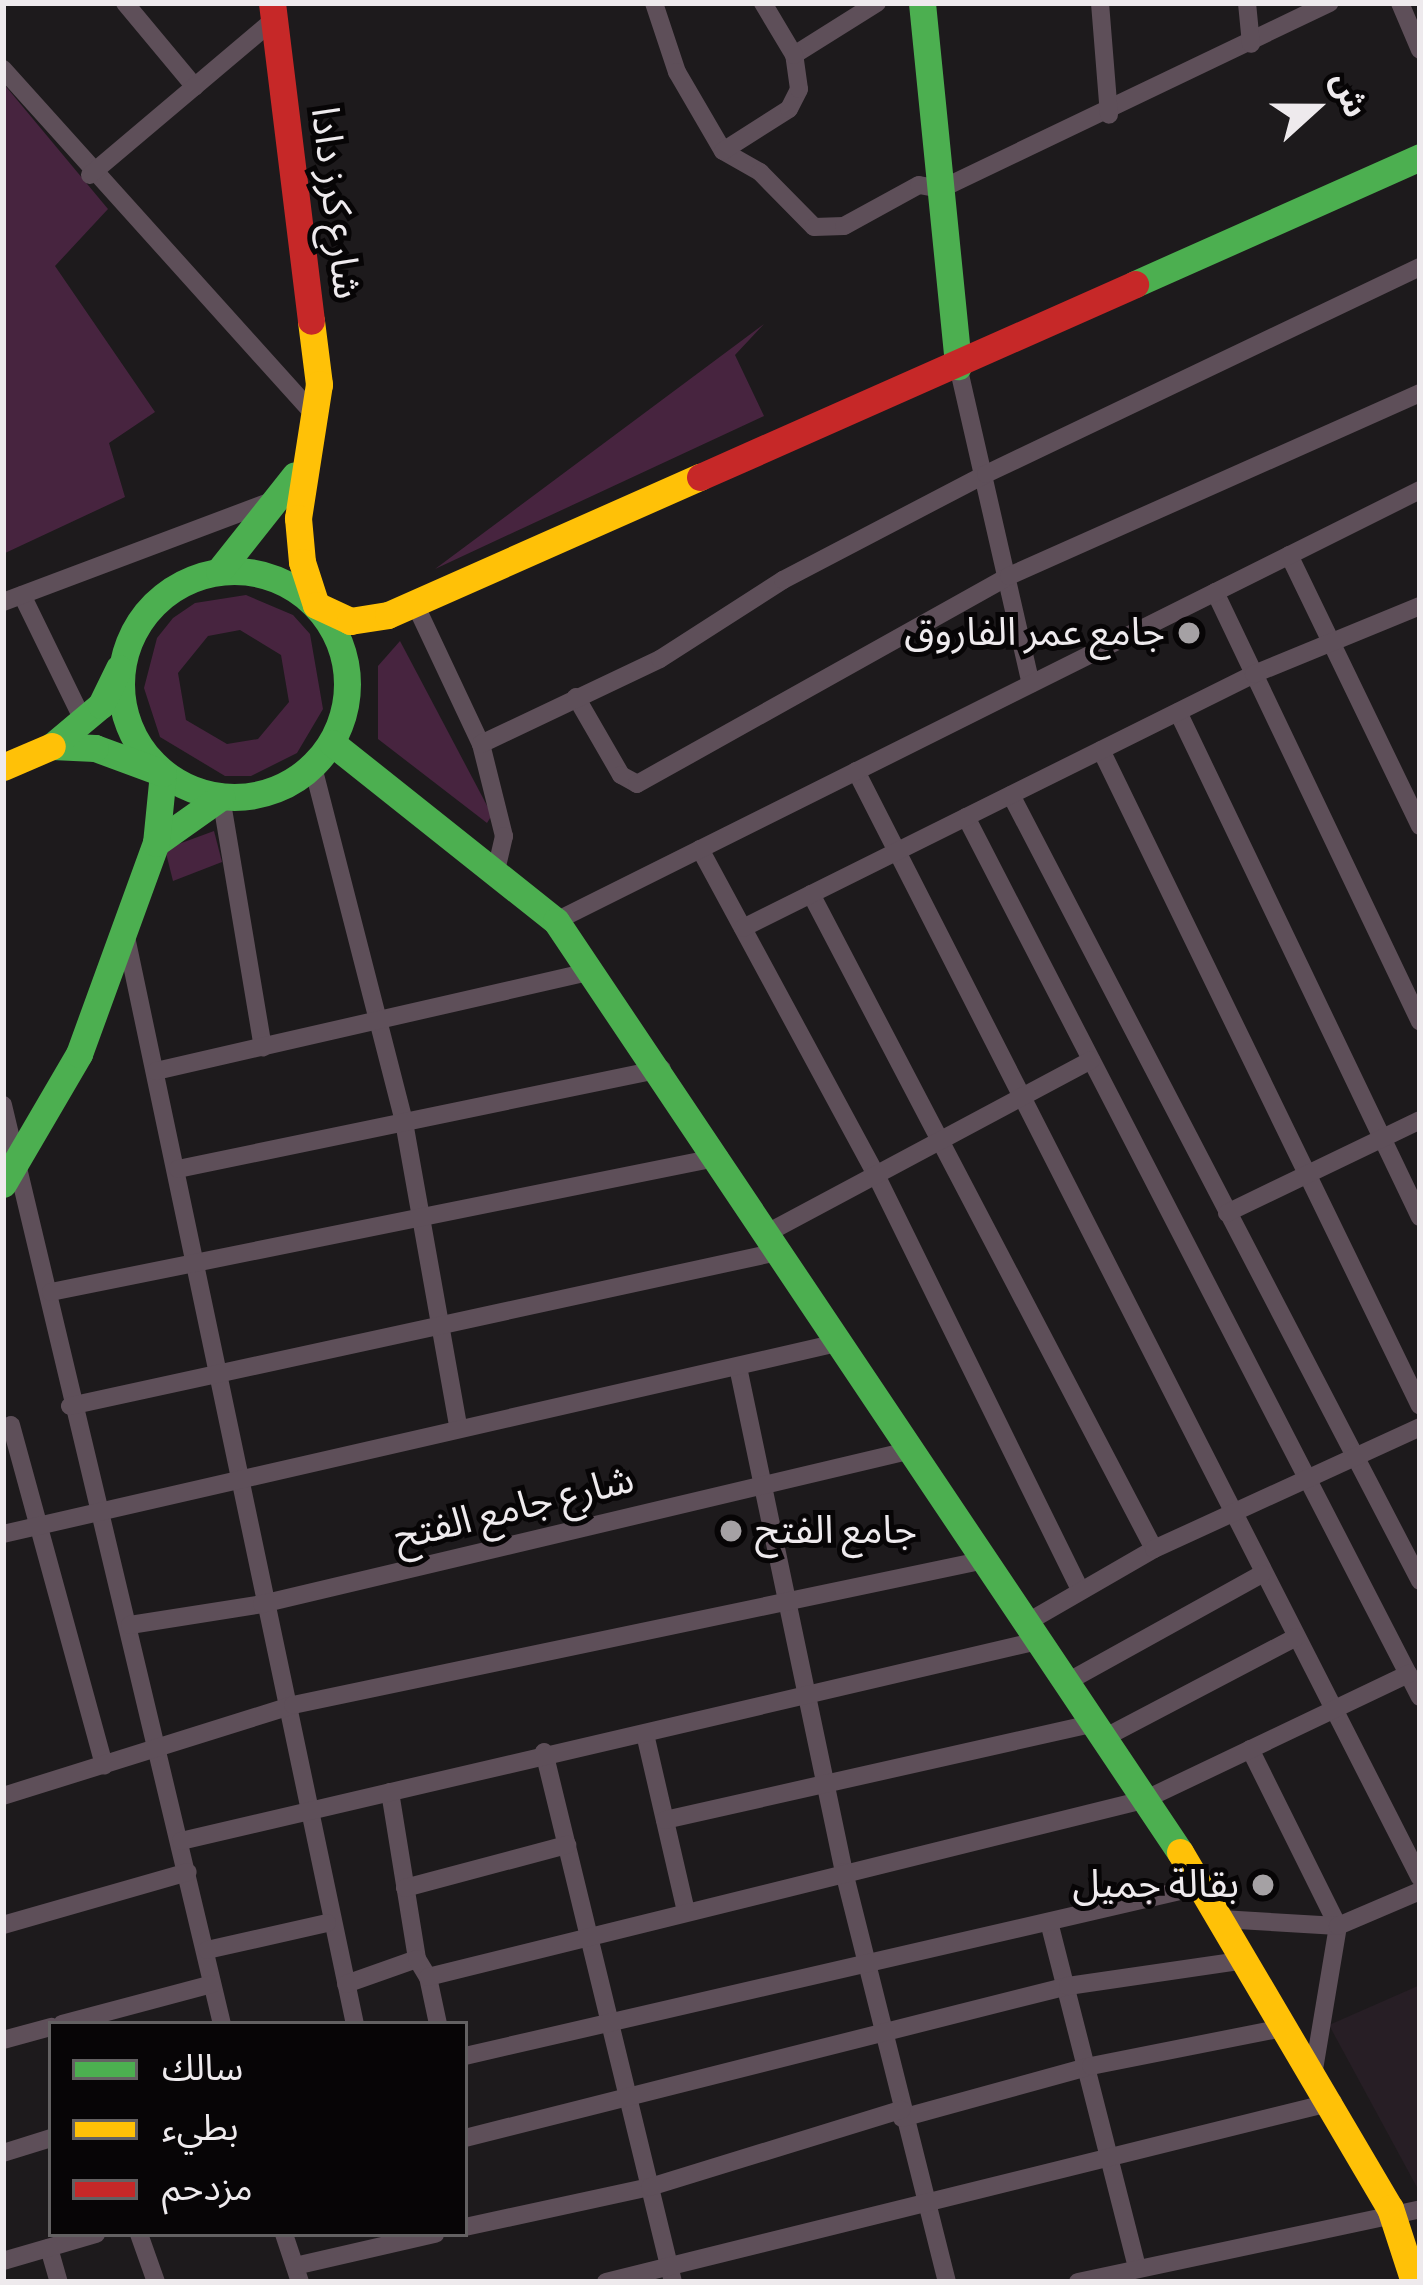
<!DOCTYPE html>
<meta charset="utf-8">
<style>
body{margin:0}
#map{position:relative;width:1423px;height:2285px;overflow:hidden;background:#1d1a1c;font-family:"Source Sans 3","Noto Sans Arabic",sans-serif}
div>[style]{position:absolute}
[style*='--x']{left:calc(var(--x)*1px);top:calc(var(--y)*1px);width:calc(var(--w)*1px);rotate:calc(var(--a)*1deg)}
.built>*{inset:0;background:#271e25}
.green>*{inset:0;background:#47243f}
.street>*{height:18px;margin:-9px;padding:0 9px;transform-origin:9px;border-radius:9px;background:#5e4f59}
.fast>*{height:27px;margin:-13.5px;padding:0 13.5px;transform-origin:13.5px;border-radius:13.5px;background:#4caf50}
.fast>.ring{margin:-13.5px;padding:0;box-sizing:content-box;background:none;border:27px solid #4caf50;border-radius:50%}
.slow>*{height:27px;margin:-13.5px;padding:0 13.5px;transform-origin:13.5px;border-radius:13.5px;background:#ffc107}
.jam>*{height:27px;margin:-13.5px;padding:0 13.5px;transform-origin:13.5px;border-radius:13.5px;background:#c62828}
.dots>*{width:33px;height:33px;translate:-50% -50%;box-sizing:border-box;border:6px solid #070506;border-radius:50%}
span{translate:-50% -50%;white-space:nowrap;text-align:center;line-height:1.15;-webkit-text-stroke:10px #070506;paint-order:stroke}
.street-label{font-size:39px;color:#eeeaed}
.poi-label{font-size:39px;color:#eeeaed}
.right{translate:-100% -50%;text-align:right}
.left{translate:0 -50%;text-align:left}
.frame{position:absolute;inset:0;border:6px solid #eeeaed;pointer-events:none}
.legend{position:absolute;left:48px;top:2021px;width:420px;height:216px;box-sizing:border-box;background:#070506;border:3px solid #636162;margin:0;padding:15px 21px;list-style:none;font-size:36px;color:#eeeaed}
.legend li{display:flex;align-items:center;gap:24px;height:60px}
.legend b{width:60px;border:3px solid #636162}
.north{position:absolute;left:1255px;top:48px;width:120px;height:120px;-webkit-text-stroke:9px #070506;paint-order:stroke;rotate:69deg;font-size:33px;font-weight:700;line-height:48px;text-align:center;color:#eeeaed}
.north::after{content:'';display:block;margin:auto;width:42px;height:54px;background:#eeeaed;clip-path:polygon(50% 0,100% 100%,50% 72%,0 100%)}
</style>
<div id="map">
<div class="built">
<i style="clip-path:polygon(1420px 1985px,1420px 2191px,1419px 2191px,1329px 2025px)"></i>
</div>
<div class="green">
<i style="clip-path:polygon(3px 83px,108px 209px,55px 266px,155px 412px,109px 443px,125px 497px,3px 554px)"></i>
<i style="clip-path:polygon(764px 324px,735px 355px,764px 416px,435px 569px)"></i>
<i style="clip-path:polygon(evenodd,246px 595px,293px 615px,310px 634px,323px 709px,297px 753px,251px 776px,225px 776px,160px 737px,144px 688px,157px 638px,173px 618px,195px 603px,246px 595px,240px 630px,281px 655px,289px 702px,258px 739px,227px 744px,186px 720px,178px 673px,208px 636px,240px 630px)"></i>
<i style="clip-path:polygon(400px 641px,492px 815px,487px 823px,378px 739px,378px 666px)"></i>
<i style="clip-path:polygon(214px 831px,222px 862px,173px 881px,165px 849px)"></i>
</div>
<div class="street">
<i style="--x:125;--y:3;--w:109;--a:50.2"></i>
<i style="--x:654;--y:3;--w:73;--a:71.6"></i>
<i style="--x:677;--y:72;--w:91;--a:59.8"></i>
<i style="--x:723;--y:151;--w:43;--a:29.6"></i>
<i style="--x:760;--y:172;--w:77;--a:45.5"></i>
<i style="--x:814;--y:227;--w:30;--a:-2"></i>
<i style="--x:844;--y:226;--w:85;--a:-28.7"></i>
<i style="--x:919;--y:185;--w:22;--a:10"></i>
<i style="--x:941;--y:189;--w:431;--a:-25.6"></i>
<i style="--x:1100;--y:3;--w:112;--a:85.4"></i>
<i style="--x:1247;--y:3;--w:41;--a:84.4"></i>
<i style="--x:1400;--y:3;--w:51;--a:66.9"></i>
<i style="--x:794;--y:55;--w:98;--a:-32.1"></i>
<i style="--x:3;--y:69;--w:464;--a:48"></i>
<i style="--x:723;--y:151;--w:78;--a:-32.5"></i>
<i style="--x:789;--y:109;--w:22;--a:-63"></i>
<i style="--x:799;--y:89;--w:34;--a:-98"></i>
<i style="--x:794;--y:55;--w:61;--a:-120.8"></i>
<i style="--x:90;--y:175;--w:238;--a:-40.2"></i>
<i style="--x:958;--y:366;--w:326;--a:77.1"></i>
<i style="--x:1289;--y:555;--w:301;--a:64.2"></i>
<i style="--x:1215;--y:592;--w:476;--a:64.5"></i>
<i style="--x:22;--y:595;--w:144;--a:64"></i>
<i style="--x:3;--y:602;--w:301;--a:-20.6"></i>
<i style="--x:415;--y:604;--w:155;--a:64.8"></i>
<i style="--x:481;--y:744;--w:95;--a:76"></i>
<i style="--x:504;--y:836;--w:40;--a:103"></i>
<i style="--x:576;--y:697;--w:90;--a:60"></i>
<i style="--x:621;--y:775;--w:18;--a:29"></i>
<i style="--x:637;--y:784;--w:426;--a:-29.2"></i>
<i style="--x:1009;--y:576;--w:450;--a:-24"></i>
<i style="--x:1178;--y:712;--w:560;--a:64.4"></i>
<i style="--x:481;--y:744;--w:198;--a:-25.4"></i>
<i style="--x:660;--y:659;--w:146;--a:-32.7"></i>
<i style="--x:783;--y:580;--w:229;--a:-27.6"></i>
<i style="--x:986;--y:474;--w:481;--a:-25.5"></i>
<i style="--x:1101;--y:750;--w:729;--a:64.07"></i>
<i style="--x:313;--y:767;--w:366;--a:75.6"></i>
<i style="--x:404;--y:1122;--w:308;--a:79.9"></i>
<i style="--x:856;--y:771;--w:1242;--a:63"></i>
<i style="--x:1011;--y:795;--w:886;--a:62.51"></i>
<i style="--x:221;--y:797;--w:254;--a:80.5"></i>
<i style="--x:966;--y:817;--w:990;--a:62.71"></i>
<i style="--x:700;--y:849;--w:370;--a:61.6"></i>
<i style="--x:876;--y:1175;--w:462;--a:63.8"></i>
<i style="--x:811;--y:894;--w:739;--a:62.36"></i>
<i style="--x:556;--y:921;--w:966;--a:-26.51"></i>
<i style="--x:743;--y:928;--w:571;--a:-26.43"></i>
<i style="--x:1254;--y:674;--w:179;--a:-22.3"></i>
<i style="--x:125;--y:932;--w:1116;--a:78.11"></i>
<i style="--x:156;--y:1071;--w:449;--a:-12.9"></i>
<i style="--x:3;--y:1105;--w:945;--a:76.6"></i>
<i style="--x:178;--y:1169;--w:494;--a:-11.7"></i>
<i style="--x:1227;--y:1213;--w:214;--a:-25.7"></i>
<i style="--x:769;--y:1232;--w:365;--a:-28.1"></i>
<i style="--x:51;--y:1292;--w:682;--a:-11.41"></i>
<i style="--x:738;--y:1367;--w:516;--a:78.15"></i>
<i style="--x:844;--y:1872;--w:423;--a:75.9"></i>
<i style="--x:70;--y:1406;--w:729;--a:-12.28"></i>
<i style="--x:11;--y:1425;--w:353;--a:74.7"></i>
<i style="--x:3;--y:1534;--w:860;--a:-12.9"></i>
<i style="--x:1026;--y:1623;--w:148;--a:-30"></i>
<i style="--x:1154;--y:1549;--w:293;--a:-24.6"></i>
<i style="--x:130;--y:1625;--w:134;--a:-9"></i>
<i style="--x:262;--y:1604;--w:668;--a:-13.33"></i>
<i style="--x:1067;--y:1682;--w:223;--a:-29"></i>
<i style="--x:645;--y:1734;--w:182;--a:77"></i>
<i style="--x:1102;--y:1739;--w:219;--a:-27.7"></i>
<i style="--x:1250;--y:1749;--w:198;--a:63.6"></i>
<i style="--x:1338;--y:1926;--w:145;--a:99.5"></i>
<i style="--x:544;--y:1752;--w:545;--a:76.32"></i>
<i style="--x:390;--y:1792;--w:169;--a:80.8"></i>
<i style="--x:3;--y:1796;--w:304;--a:-17.4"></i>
<i style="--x:293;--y:1705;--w:707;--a:-11.83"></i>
<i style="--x:665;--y:1820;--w:438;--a:-12.7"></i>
<i style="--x:181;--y:1841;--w:880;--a:-13.14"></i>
<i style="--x:405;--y:1888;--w:168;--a:-14.9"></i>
<i style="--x:1221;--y:1919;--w:117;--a:3.4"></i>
<i style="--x:1338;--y:1926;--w:89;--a:-23.1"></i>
<i style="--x:1049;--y:1922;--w:357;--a:75.7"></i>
<i style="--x:3;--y:1925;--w:192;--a:-16"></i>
<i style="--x:207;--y:1950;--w:123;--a:-12.7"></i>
<i style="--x:428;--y:1977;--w:48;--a:78"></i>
<i style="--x:346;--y:1984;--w:75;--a:-19.4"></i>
<i style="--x:417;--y:1959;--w:21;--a:59"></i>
<i style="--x:428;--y:1977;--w:738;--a:-13.89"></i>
<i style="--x:1144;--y:1800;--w:293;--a:-25.5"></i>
<i style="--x:62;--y:2024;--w:155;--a:-14.9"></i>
<i style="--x:3;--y:2040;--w:50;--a:-15.2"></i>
<i style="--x:465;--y:2056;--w:756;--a:-12.99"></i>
<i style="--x:902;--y:2118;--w:196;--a:-15.4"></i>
<i style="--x:1091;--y:2066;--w:196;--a:-11.2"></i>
<i style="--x:465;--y:2138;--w:622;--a:-14.15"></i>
<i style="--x:1068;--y:1986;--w:181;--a:-8.3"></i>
<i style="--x:3;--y:2153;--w:50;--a:-17.4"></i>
<i style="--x:465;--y:2227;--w:189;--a:-12.2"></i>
<i style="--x:650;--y:2187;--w:263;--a:-17.1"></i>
<i style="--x:139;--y:2234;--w:51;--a:70.5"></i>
<i style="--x:284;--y:2234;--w:51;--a:71.6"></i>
<i style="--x:49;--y:2248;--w:35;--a:74"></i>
<i style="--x:3;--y:2261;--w:97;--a:-16.2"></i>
<i style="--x:295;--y:2266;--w:144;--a:-12.9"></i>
<i style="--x:606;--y:2282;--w:749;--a:-13.91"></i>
<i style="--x:1078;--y:2282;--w:350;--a:-12"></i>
</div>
<div class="fast">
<i style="--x:922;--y:3;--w:365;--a:84.3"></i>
<i style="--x:1135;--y:284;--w:312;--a:-24"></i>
<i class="ring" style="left:121px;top:571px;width:199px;height:199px"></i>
<i style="--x:219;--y:571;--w:122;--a:-51.6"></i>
<i style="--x:332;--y:743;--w:286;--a:38.5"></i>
<i style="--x:556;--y:921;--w:1121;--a:56.17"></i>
<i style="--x:156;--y:843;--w:80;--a:-35.3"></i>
<i style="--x:3;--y:1184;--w:151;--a:-59.7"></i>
<i style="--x:79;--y:1054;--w:225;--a:-70"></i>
<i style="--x:156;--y:843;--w:70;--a:-84.3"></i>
<i style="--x:163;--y:773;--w:72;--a:-159.8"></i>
<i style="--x:95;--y:748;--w:43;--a:-177.3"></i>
<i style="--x:52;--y:746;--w:64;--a:-39.9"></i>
<i style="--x:101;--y:705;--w:41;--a:-64.1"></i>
</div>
<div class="slow">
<i style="--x:311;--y:321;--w:64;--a:82.8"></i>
<i style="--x:319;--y:384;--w:136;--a:98.9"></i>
<i style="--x:298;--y:518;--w:44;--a:84.8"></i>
<i style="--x:302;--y:562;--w:45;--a:72"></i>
<i style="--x:316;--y:605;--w:38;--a:25"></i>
<i style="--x:350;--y:621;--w:38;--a:-9"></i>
<i style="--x:388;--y:615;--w:341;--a:-23.9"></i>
<i style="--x:3;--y:767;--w:53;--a:-23.2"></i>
<i style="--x:1180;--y:1852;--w:413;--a:59.5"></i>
<i style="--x:1390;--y:2208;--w:78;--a:72"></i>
</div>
<div class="jam">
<i style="--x:272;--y:3;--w:320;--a:83"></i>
<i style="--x:700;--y:477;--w:476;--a:-23.9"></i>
</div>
<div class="dots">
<i style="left:1189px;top:633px;background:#a5a1a4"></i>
<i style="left:731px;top:1531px;background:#a5a1a4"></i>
<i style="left:1263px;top:1885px;background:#a5a1a4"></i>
</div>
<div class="street-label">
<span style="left:335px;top:203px;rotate:83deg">شارع كرز دادا</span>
<span style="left:514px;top:1509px;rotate:-14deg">شارع جامع الفتح</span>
</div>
<div class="poi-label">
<span class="right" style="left:1165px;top:633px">جامع عمر الفاروق</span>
<span class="left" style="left:755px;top:1531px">جامع الفتح</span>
<span class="right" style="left:1239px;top:1885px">بقالة جميل</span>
</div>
<div class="frame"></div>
<ul class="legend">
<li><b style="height:15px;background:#4caf50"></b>سالك</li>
<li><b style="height:15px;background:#ffc107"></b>بطيء</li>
<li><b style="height:15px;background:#c62828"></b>مزدحم</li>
</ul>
<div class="north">ش</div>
</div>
